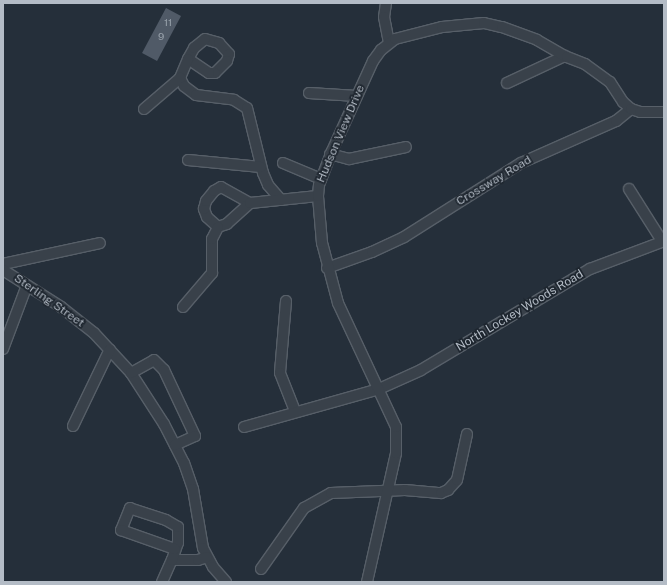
<!DOCTYPE html>
<style>
body{margin:0}
#map{position:relative;width:667px;height:585px;overflow:hidden;background:#252f3a;font-family:"Public Sans",sans-serif}
div>[style]{position:absolute}
[style*='--x']{left:calc(var(--x)*1px);top:calc(var(--y)*1px);width:calc(var(--w)*1px);rotate:calc(var(--a)*1deg)}
.building>*{inset:0;background:#505a67;transform-origin:0 0}
.roads{filter:drop-shadow(1px 0 #575f68) drop-shadow(-1px 0 #575f68) drop-shadow(0 1px #575f68) drop-shadow(0 -1px #575f68)}
.minor>*{height:10px;margin:-5px;padding:0 5px;transform-origin:5px;border-radius:5px;background:#39414a}
span{translate:-50% -50%;white-space:nowrap;text-align:center;line-height:1.15;-webkit-text-stroke:3.5px #1e262f;paint-order:stroke}
.number-label{font-size:10px;color:#9ba4ae}
.number-label span{-webkit-text-stroke-width:0}
.street-label{font-size:12px;color:#b4bcc6}
.frame{position:absolute;inset:0;border:4px solid #b4bcc6;pointer-events:none}
</style>
<div id="map">
<div class="building">
<i style="left:166px;top:8px;width:17px;height:51px;rotate:28deg"></i>
</div>
<div class="roads">
<div class="minor">
<i style="--x:386;--y:3;--w:14;--a:98"></i>
<i style="--x:384;--y:17;--w:26;--a:79"></i>
<i style="--x:205;--y:39;--w:15;--a:16"></i>
<i style="--x:219;--y:43;--w:15;--a:48"></i>
<i style="--x:229;--y:54;--w:7;--a:106"></i>
<i style="--x:227;--y:61;--w:17;--a:135"></i>
<i style="--x:215;--y:73;--w:6;--a:180"></i>
<i style="--x:209;--y:73;--w:25;--a:-146"></i>
<i style="--x:188;--y:59;--w:13;--a:-61"></i>
<i style="--x:194;--y:48;--w:14;--a:-39"></i>
<i style="--x:188;--y:59;--w:21;--a:113"></i>
<i style="--x:180;--y:78;--w:9;--a:63"></i>
<i style="--x:184;--y:86;--w:15;--a:37"></i>
<i style="--x:196;--y:95;--w:38;--a:7"></i>
<i style="--x:234;--y:100;--w:15;--a:32"></i>
<i style="--x:247;--y:108;--w:67;--a:76.2"></i>
<i style="--x:263;--y:173;--w:13;--a:67"></i>
<i style="--x:268;--y:185;--w:20;--a:49"></i>
<i style="--x:507;--y:83;--w:64;--a:-25"></i>
<i style="--x:309;--y:93;--w:48;--a:3.6"></i>
<i style="--x:144;--y:109;--w:48;--a:-40.7"></i>
<i style="--x:330;--y:154;--w:20;--a:15"></i>
<i style="--x:349;--y:159;--w:58;--a:-11.9"></i>
<i style="--x:188;--y:160;--w:73;--a:5.5"></i>
<i style="--x:283;--y:163;--w:41;--a:22.8"></i>
<i style="--x:221;--y:187;--w:33;--a:29"></i>
<i style="--x:250;--y:203;--w:31;--a:138"></i>
<i style="--x:227;--y:224;--w:9;--a:162"></i>
<i style="--x:218;--y:227;--w:15;--a:-138"></i>
<i style="--x:207;--y:217;--w:9;--a:-111"></i>
<i style="--x:204;--y:209;--w:8;--a:-76"></i>
<i style="--x:206;--y:201;--w:13;--a:-51"></i>
<i style="--x:214;--y:191;--w:8;--a:-30"></i>
<i style="--x:629;--y:189;--w:62;--a:57.6"></i>
<i style="--x:250;--y:203;--w:68;--a:-5.9"></i>
<i style="--x:3;--y:264;--w:99;--a:-12.2"></i>
<i style="--x:327;--y:268;--w:48;--a:-19.6"></i>
<i style="--x:372;--y:252;--w:35;--a:-25"></i>
<i style="--x:404;--y:237;--w:138;--a:-32.3"></i>
<i style="--x:521;--y:163;--w:104;--a:-23.9"></i>
<i style="--x:616;--y:121;--w:19;--a:-39"></i>
<i style="--x:3;--y:270;--w:69;--a:32.5"></i>
<i style="--x:61;--y:307;--w:42;--a:38.2"></i>
<i style="--x:94;--y:333;--w:54;--a:47.2"></i>
<i style="--x:131;--y:373;--w:61;--a:57.1"></i>
<i style="--x:164;--y:424;--w:44;--a:62.9"></i>
<i style="--x:184;--y:463;--w:28;--a:71"></i>
<i style="--x:193;--y:489;--w:60;--a:80.4"></i>
<i style="--x:203;--y:548;--w:21;--a:62"></i>
<i style="--x:213;--y:567;--w:20;--a:49"></i>
<i style="--x:286;--y:301;--w:72;--a:94.8"></i>
<i style="--x:280;--y:373;--w:41;--a:68.5"></i>
<i style="--x:183;--y:307;--w:45;--a:-49.5"></i>
<i style="--x:212;--y:273;--w:34;--a:-90"></i>
<i style="--x:212;--y:239;--w:13;--a:-63"></i>
<i style="--x:3;--y:349;--w:68;--a:-69.4"></i>
<i style="--x:131;--y:373;--w:26;--a:-29"></i>
<i style="--x:154;--y:360;--w:14;--a:45"></i>
<i style="--x:164;--y:370;--w:73;--a:64.8"></i>
<i style="--x:195;--y:436;--w:22;--a:156"></i>
<i style="--x:73;--y:426;--w:85;--a:-64.3"></i>
<i style="--x:244;--y:427;--w:140;--a:-15.7"></i>
<i style="--x:379;--y:389;--w:46;--a:-24.3"></i>
<i style="--x:421;--y:370;--w:197;--a:-30.9"></i>
<i style="--x:590;--y:269;--w:79;--a:-20.7"></i>
<i style="--x:172;--y:560;--w:26;--a:0"></i>
<i style="--x:198;--y:560;--w:9;--a:-18"></i>
<i style="--x:261;--y:569;--w:75;--a:-54.8"></i>
<i style="--x:304;--y:508;--w:31;--a:-29"></i>
<i style="--x:331;--y:493;--w:74;--a:-2.3"></i>
<i style="--x:405;--y:490;--w:36;--a:5"></i>
<i style="--x:441;--y:493;--w:8;--a:-23"></i>
<i style="--x:448;--y:490;--w:13;--a:-48"></i>
<i style="--x:457;--y:480;--w:47;--a:-77.7"></i>
<i style="--x:162;--y:582;--w:24;--a:-66"></i>
<i style="--x:172;--y:560;--w:18;--a:-71"></i>
<i style="--x:178;--y:543;--w:16;--a:-90"></i>
<i style="--x:178;--y:527;--w:14;--a:-150"></i>
<i style="--x:166;--y:520;--w:38;--a:-162"></i>
<i style="--x:130;--y:508;--w:24;--a:112"></i>
<i style="--x:121;--y:530;--w:57;--a:19.4"></i>
<i style="--x:367;--y:582;--w:132;--a:-77.3"></i>
<i style="--x:396;--y:453;--w:26;--a:-90"></i>
<i style="--x:396;--y:427;--w:137;--a:-115.1"></i>
<i style="--x:338;--y:303;--w:62;--a:-104.9"></i>
<i style="--x:322;--y:243;--w:47;--a:-94.9"></i>
<i style="--x:318;--y:196;--w:11;--a:-85"></i>
<i style="--x:319;--y:185;--w:36;--a:-69"></i>
<i style="--x:332;--y:151;--w:99;--a:-65.5"></i>
<i style="--x:373;--y:61;--w:14;--a:-54"></i>
<i style="--x:381;--y:50;--w:18;--a:-38"></i>
<i style="--x:395;--y:39;--w:49;--a:-14.3"></i>
<i style="--x:442;--y:27;--w:42;--a:-5.4"></i>
<i style="--x:484;--y:23;--w:18;--a:13"></i>
<i style="--x:502;--y:27;--w:37;--a:20"></i>
<i style="--x:537;--y:40;--w:34;--a:30"></i>
<i style="--x:567;--y:57;--w:19;--a:21"></i>
<i style="--x:585;--y:64;--w:31;--a:36"></i>
<i style="--x:610;--y:82;--w:24;--a:57"></i>
<i style="--x:623;--y:102;--w:11;--a:41"></i>
<i style="--x:631;--y:109;--w:9;--a:18"></i>
<i style="--x:640;--y:112;--w:24;--a:0"></i>
</div>
</div>
<div class="number-label">
<span style="left:168px;top:23px">11</span>
<span style="left:161px;top:37px">9</span>
</div>
<div class="street-label">
<span style="left:341px;top:134px;rotate:-67deg">Hudson View Drive</span>
<span style="left:494px;top:181px;rotate:-31deg">Crossway Road</span>
<span style="left:49px;top:301px;rotate:35deg">Sterling Street</span>
<span style="left:520px;top:311px;rotate:-31deg">North Lockey Woods Road</span>
</div>
<div class="frame"></div>
</div>
